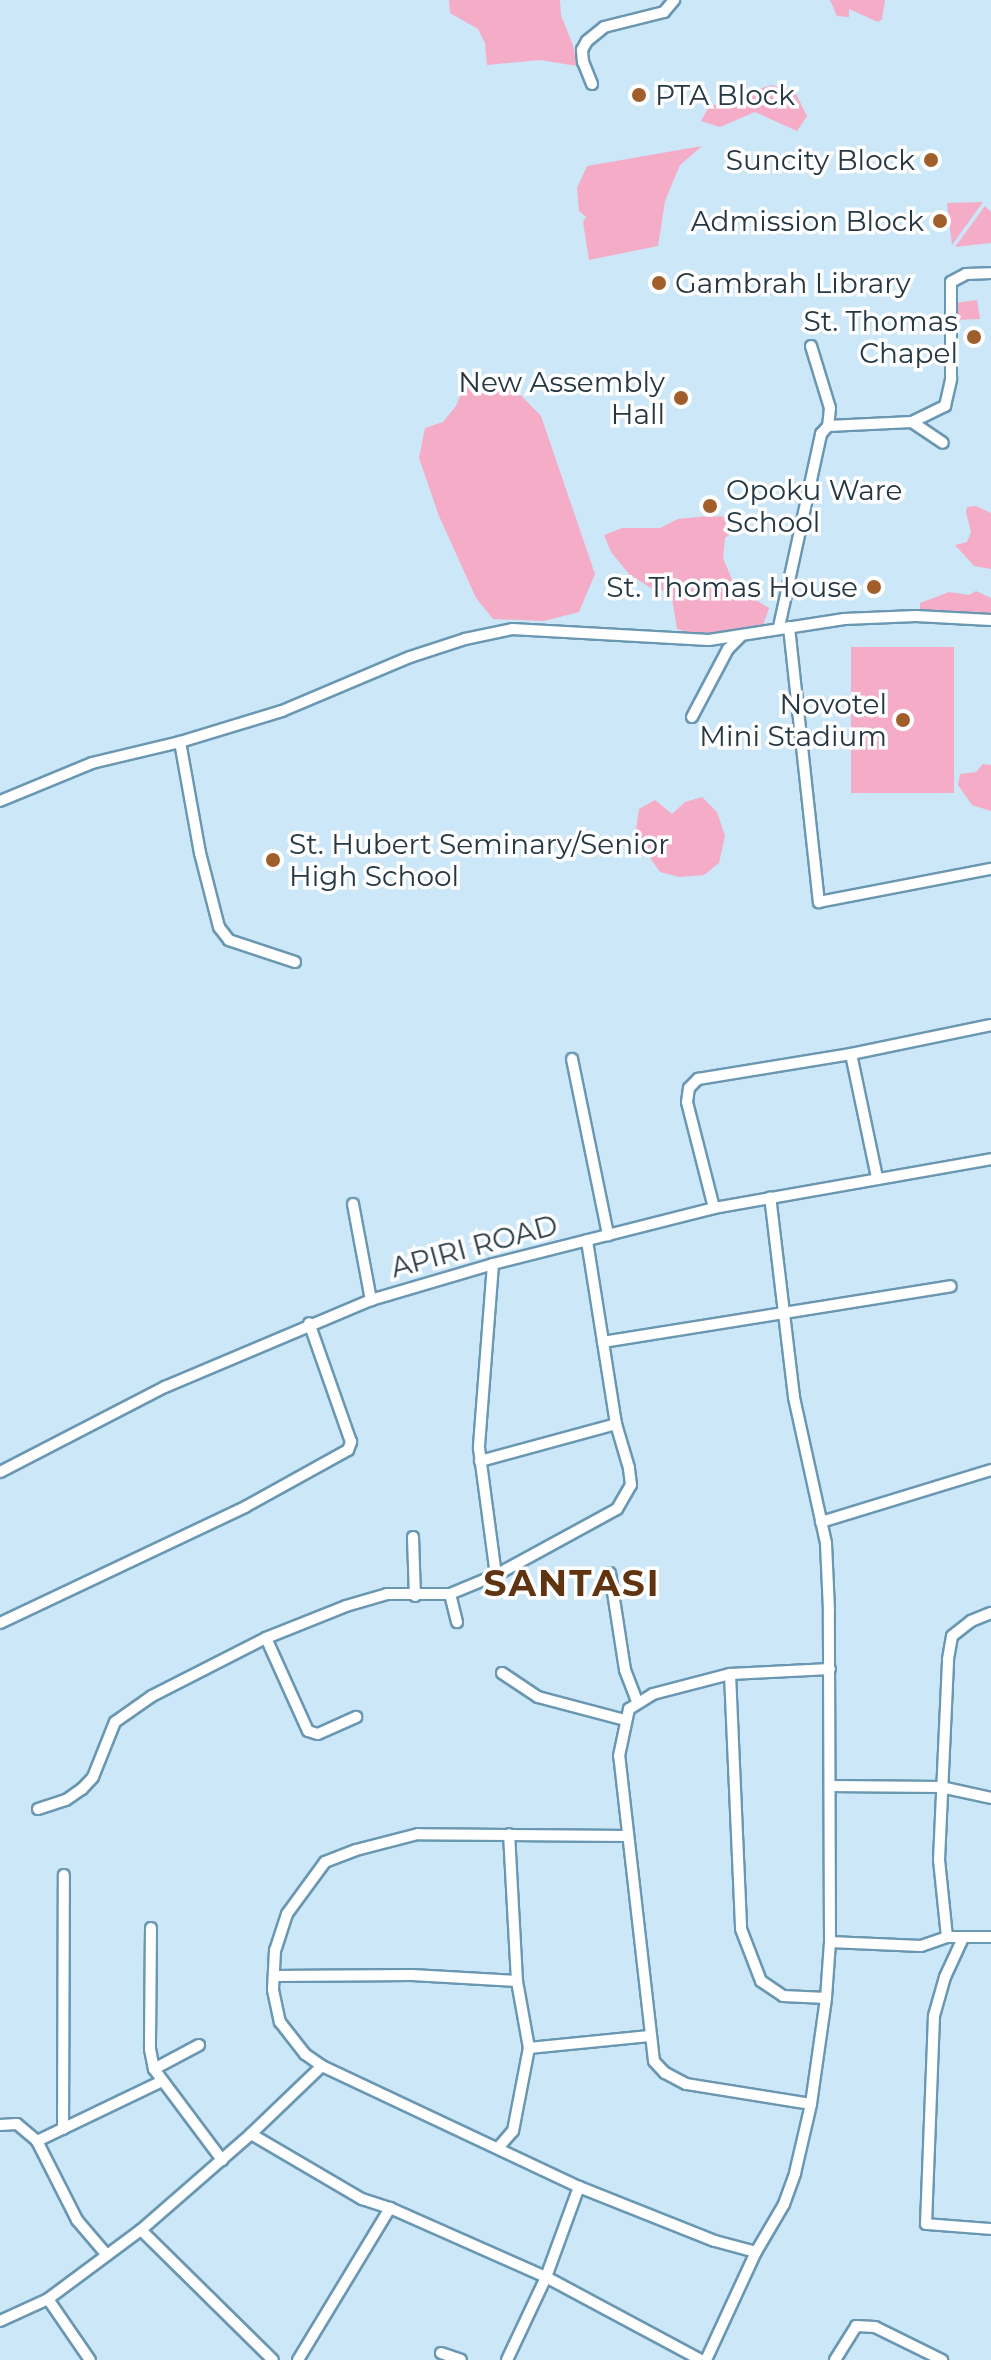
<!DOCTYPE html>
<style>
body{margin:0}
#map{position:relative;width:991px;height:2360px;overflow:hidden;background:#cbe7f8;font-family:Montserrat,sans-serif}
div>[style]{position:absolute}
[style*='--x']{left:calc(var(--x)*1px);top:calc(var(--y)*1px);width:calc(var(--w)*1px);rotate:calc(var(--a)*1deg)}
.green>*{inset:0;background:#f5acc7;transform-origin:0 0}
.roads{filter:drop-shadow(2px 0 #6a97b2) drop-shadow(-2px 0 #6a97b2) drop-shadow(0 2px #6a97b2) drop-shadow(0 -2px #6a97b2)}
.minor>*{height:10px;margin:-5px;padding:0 5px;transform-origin:5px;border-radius:5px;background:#fff}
.dots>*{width:22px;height:22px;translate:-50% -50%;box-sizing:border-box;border:4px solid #fff;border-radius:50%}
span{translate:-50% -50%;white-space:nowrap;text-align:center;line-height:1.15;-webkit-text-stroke:7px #fff;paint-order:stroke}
.poi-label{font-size:28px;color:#253843}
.left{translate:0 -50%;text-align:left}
.right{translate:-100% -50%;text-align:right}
.street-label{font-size:28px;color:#253843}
.district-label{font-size:36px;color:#603410;font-weight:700;letter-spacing:2px}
</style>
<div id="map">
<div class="green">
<i style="clip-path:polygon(449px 0,560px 0,561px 15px,574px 48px,577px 66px,540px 60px,487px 65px,485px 43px,478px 29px,450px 13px)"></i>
<i style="clip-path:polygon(830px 0,885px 0,882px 19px,878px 22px,849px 9px,849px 17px,837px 16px)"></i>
<i style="clip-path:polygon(771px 85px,794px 90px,807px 116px,797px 131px,755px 112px,720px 127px,701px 121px,709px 107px)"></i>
<i style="clip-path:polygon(702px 146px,680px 165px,665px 201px,658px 246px,589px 260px,583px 222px,586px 217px,579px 211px,577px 188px,587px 166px)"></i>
<i style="clip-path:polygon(983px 202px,952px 245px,947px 203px)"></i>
<i style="clip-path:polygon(985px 206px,991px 212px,991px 243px,955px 247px)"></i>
<i style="clip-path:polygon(977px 300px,980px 319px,956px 320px,955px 303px)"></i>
<i style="clip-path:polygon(501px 375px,541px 416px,595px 574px,579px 612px,544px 621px,493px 619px,476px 598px,439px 516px,419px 458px,425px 428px,443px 422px,456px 406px,467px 379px)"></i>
<i style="clip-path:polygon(976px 506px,991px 513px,991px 569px,974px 566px,955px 545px,967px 542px,971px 532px,966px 512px,967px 507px)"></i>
<i style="clip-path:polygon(709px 516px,737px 517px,739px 520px,739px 527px,725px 538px,723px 558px,736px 589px,769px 608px,763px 626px,700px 635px,677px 629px,671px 592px,651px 588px,629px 574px,611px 552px,604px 535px,622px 528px,660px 528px,678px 519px)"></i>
<i style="clip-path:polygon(976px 591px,991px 598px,991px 615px,970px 617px,920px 610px,920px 603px,949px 592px,969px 595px)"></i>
<i style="left:851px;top:647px;width:103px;height:146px"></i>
<i style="clip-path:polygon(983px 764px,991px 765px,991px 811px,972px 805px,958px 785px,960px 774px,976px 772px)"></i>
<i style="clip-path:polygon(702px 797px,717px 812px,725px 836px,719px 863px,704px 875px,679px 877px,660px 872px,635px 837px,639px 809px,655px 800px,672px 814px,685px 802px)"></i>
</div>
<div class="roads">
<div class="minor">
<i style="--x:592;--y:84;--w:24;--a:-112"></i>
<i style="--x:583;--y:62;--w:12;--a:-95"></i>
<i style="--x:582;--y:50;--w:10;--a:-61"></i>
<i style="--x:587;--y:41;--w:22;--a:-39"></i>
<i style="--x:604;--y:27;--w:62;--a:-14"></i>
<i style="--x:664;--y:12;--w:16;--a:-50"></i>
<i style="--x:811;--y:346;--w:65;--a:73"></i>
<i style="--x:830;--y:408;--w:18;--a:96"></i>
<i style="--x:912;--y:422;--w:37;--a:34"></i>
<i style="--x:779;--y:627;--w:198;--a:-77.7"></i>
<i style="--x:821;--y:434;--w:11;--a:-49"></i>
<i style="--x:828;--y:426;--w:84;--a:-2.7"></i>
<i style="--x:912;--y:422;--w:37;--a:-26"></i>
<i style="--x:945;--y:406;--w:28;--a:-77"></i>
<i style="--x:951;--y:379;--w:97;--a:-90"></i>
<i style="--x:951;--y:282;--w:17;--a:-28"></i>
<i style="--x:966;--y:274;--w:25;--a:-2"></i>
<i style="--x:789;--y:627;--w:277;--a:83.8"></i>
<i style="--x:819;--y:902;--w:175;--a:-10.9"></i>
<i style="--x:692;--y:717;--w:77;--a:-62.1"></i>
<i style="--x:728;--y:649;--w:17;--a:-45"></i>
<i style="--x:0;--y:801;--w:100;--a:-22.4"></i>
<i style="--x:92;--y:763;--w:90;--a:-13.4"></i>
<i style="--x:295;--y:962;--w:70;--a:-161.6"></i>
<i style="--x:229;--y:940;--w:16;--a:-128"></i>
<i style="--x:219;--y:927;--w:76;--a:-104.4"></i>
<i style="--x:200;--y:853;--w:113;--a:-100.2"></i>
<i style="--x:180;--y:742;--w:107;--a:-16.9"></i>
<i style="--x:282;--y:711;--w:139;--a:-22.9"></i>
<i style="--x:410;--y:657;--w:58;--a:-18.1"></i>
<i style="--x:465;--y:639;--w:48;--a:-12"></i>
<i style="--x:512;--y:629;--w:197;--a:3.2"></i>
<i style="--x:709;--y:640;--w:137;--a:-8.8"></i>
<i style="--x:844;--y:619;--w:72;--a:-2.4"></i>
<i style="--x:916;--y:616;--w:75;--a:3.1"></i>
<i style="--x:851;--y:1054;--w:126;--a:78.1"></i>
<i style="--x:572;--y:1059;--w:180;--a:78.4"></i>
<i style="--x:353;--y:1204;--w:98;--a:79.4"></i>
<i style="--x:714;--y:1208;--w:109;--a:-104.3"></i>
<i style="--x:687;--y:1102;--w:14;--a:-82"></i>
<i style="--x:689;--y:1088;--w:13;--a:-45"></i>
<i style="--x:698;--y:1079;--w:155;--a:-9.3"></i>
<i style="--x:851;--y:1054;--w:143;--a:-11.7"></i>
<i style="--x:493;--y:1264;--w:185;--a:94.4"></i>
<i style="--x:479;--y:1448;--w:128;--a:82.4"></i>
<i style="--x:603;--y:1342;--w:352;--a:-9.1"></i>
<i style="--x:480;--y:1461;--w:141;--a:-15.2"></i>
<i style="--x:0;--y:1472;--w:186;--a:-27.3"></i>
<i style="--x:165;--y:1387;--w:224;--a:-22.9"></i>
<i style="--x:371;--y:1300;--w:127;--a:-16.4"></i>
<i style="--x:493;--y:1264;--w:228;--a:-14.2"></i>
<i style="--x:714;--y:1208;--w:281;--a:-10"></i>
<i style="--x:821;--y:1522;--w:178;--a:-17"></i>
<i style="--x:413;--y:1537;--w:59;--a:88.1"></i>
<i style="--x:610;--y:1573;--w:98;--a:81.2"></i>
<i style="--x:625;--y:1670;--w:33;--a:69"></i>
<i style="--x:450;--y:1594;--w:29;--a:76"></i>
<i style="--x:0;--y:1623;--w:271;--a:-25.3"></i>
<i style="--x:245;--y:1507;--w:118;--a:-29"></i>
<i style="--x:348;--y:1450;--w:9;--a:-69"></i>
<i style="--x:351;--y:1442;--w:126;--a:-109.4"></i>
<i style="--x:266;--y:1638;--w:102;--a:65.7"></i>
<i style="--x:308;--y:1731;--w:10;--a:17"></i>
<i style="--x:318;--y:1734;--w:42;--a:-24.1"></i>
<i style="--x:502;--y:1673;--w:43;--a:33.7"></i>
<i style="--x:538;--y:1697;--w:90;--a:14.8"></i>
<i style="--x:730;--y:1674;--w:255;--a:87.5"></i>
<i style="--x:741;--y:1929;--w:56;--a:69"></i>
<i style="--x:761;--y:1981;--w:27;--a:34"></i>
<i style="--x:783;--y:1996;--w:43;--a:2.7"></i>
<i style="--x:830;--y:1786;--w:111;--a:0.5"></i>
<i style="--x:941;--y:1787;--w:51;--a:12.4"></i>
<i style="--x:38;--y:1809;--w:29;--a:-18"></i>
<i style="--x:66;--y:1800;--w:19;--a:-35"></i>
<i style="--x:82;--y:1789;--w:16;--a:-47"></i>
<i style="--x:93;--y:1777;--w:59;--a:-68.2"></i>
<i style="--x:115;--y:1722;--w:45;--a:-35.1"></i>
<i style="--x:152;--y:1696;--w:128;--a:-27"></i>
<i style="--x:266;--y:1638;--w:86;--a:-21.8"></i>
<i style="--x:346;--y:1606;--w:43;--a:-16.3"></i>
<i style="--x:387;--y:1594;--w:63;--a:0"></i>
<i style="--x:450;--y:1594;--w:50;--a:-22.4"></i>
<i style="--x:496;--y:1575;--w:138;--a:-28.6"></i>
<i style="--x:617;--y:1509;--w:28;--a:-60"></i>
<i style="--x:631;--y:1485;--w:17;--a:-97"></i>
<i style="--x:629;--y:1468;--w:46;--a:-106.5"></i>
<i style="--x:616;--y:1424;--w:186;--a:-99"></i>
<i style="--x:628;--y:1836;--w:210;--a:-179.5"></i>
<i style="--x:418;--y:1834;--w:64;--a:165.5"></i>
<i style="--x:356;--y:1850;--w:33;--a:159"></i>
<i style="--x:325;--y:1862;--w:64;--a:126.2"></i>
<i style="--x:287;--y:1914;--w:38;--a:108"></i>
<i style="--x:275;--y:1950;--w:40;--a:92.9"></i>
<i style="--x:273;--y:1990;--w:33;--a:78"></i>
<i style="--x:280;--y:2022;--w:41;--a:52"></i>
<i style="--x:305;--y:2054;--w:21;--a:35"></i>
<i style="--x:322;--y:2066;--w:284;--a:25.2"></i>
<i style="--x:579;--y:2187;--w:146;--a:21.7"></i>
<i style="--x:715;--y:2241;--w:42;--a:15"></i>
<i style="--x:151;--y:1928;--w:121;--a:90.5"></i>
<i style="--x:150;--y:2049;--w:20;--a:79"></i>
<i style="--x:154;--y:2069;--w:114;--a:53.2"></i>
<i style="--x:947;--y:1937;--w:77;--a:-95.9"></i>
<i style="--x:939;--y:1860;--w:201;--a:-87.4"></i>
<i style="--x:948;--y:1659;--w:23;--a:-80"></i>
<i style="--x:952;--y:1636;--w:24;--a:-38"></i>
<i style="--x:971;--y:1621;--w:22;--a:-22"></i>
<i style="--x:963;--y:1938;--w:43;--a:114.8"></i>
<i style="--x:945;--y:1977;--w:41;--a:105.8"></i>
<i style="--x:934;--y:2016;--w:208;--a:92.2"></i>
<i style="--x:926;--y:2224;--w:65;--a:4.4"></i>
<i style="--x:830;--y:1942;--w:91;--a:2.5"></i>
<i style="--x:921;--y:1946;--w:28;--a:-19"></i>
<i style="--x:947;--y:1937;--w:44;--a:0"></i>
<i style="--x:274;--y:1976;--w:138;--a:-0.4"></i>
<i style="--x:412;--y:1975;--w:105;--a:3.3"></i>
<i style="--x:529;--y:2048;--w:121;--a:-5.7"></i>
<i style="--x:154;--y:2069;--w:51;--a:-28.1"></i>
<i style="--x:811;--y:2104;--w:127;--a:-170.9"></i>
<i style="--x:686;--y:2084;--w:24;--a:-152"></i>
<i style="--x:665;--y:2073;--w:16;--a:-133"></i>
<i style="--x:654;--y:2061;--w:307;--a:-96.5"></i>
<i style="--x:619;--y:1756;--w:48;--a:-78"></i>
<i style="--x:629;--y:1709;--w:28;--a:-32"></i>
<i style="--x:653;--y:1694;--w:80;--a:-14.6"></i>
<i style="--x:730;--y:1674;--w:100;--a:-2.9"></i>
<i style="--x:0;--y:2125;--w:17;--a:-3"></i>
<i style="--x:17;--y:2124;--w:26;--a:40"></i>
<i style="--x:37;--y:2141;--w:89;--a:63.1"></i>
<i style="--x:77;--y:2220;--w:45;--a:49.5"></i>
<i style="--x:63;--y:2129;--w:254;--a:-89.8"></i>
<i style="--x:251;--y:2134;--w:129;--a:30.4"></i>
<i style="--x:362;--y:2199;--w:29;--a:18"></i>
<i style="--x:390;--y:2208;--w:171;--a:23.9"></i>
<i style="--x:546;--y:2277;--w:176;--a:28.2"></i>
<i style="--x:37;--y:2141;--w:139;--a:-25.6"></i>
<i style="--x:498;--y:2148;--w:23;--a:-49"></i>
<i style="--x:513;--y:2131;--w:85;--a:-79.1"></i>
<i style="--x:529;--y:2048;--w:68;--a:-100.2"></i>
<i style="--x:517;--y:1981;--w:147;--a:-93.1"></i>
<i style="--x:141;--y:2230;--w:185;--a:44.6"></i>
<i style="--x:48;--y:2299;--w:74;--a:55.5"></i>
<i style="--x:0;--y:2321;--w:53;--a:-24.6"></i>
<i style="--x:48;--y:2299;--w:116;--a:-36.6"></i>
<i style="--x:141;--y:2230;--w:146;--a:-41.1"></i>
<i style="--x:251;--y:2134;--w:98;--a:-43.8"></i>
<i style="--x:441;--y:2353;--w:21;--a:19"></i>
<i style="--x:298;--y:2360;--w:178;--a:-58.8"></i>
<i style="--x:507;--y:2360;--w:92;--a:-64.8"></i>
<i style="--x:546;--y:2277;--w:96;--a:-69.9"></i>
<i style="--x:706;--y:2360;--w:119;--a:-65.2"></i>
<i style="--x:756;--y:2252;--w:56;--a:-59.7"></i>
<i style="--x:784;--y:2204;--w:33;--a:-70"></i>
<i style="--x:795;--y:2173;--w:71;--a:-76.9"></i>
<i style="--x:811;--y:2104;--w:107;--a:-81.9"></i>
<i style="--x:826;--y:1998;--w:56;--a:-85.9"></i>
<i style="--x:830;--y:1942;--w:332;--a:-90.2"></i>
<i style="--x:829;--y:1610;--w:67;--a:-92.6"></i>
<i style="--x:826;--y:1543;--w:149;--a:-102.4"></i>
<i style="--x:794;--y:1397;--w:201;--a:-96.8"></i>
<i style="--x:835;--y:2360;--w:40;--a:-58"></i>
<i style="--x:856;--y:2326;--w:19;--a:3"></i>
<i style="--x:875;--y:2327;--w:75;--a:26.2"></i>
</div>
</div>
<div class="dots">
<i style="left:639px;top:95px;background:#a05e2b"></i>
<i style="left:931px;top:160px;background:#a05e2b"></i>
<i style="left:940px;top:221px;background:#a05e2b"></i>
<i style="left:659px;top:283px;background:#a05e2b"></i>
<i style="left:974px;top:337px;background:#a05e2b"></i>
<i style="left:681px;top:398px;background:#a05e2b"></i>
<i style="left:710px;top:506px;background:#a05e2b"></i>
<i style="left:874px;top:587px;background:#a05e2b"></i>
<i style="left:903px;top:720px;background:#a05e2b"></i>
<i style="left:273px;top:860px;background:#a05e2b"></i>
</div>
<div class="poi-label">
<span class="left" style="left:655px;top:95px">PTA Block</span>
<span class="right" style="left:915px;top:160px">Suncity Block</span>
<span class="right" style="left:924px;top:221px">Admission Block</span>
<span class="left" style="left:675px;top:283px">Gambrah Library</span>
<span class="right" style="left:958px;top:337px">St. Thomas<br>Chapel</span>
<span class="right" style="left:665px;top:398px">New Assembly<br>Hall</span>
<span class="left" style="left:726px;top:506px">Opoku Ware<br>School</span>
<span class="right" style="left:858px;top:587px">St. Thomas House</span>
<span class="right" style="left:887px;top:720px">Novotel<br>Mini Stadium</span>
<span class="left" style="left:289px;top:860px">St. Hubert Seminary/Senior<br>High School</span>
</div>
<div class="street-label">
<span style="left:474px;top:1246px;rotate:-15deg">APIRI ROAD</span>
</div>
<div class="district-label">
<span style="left:572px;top:1584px">SANTASI</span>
</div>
</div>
